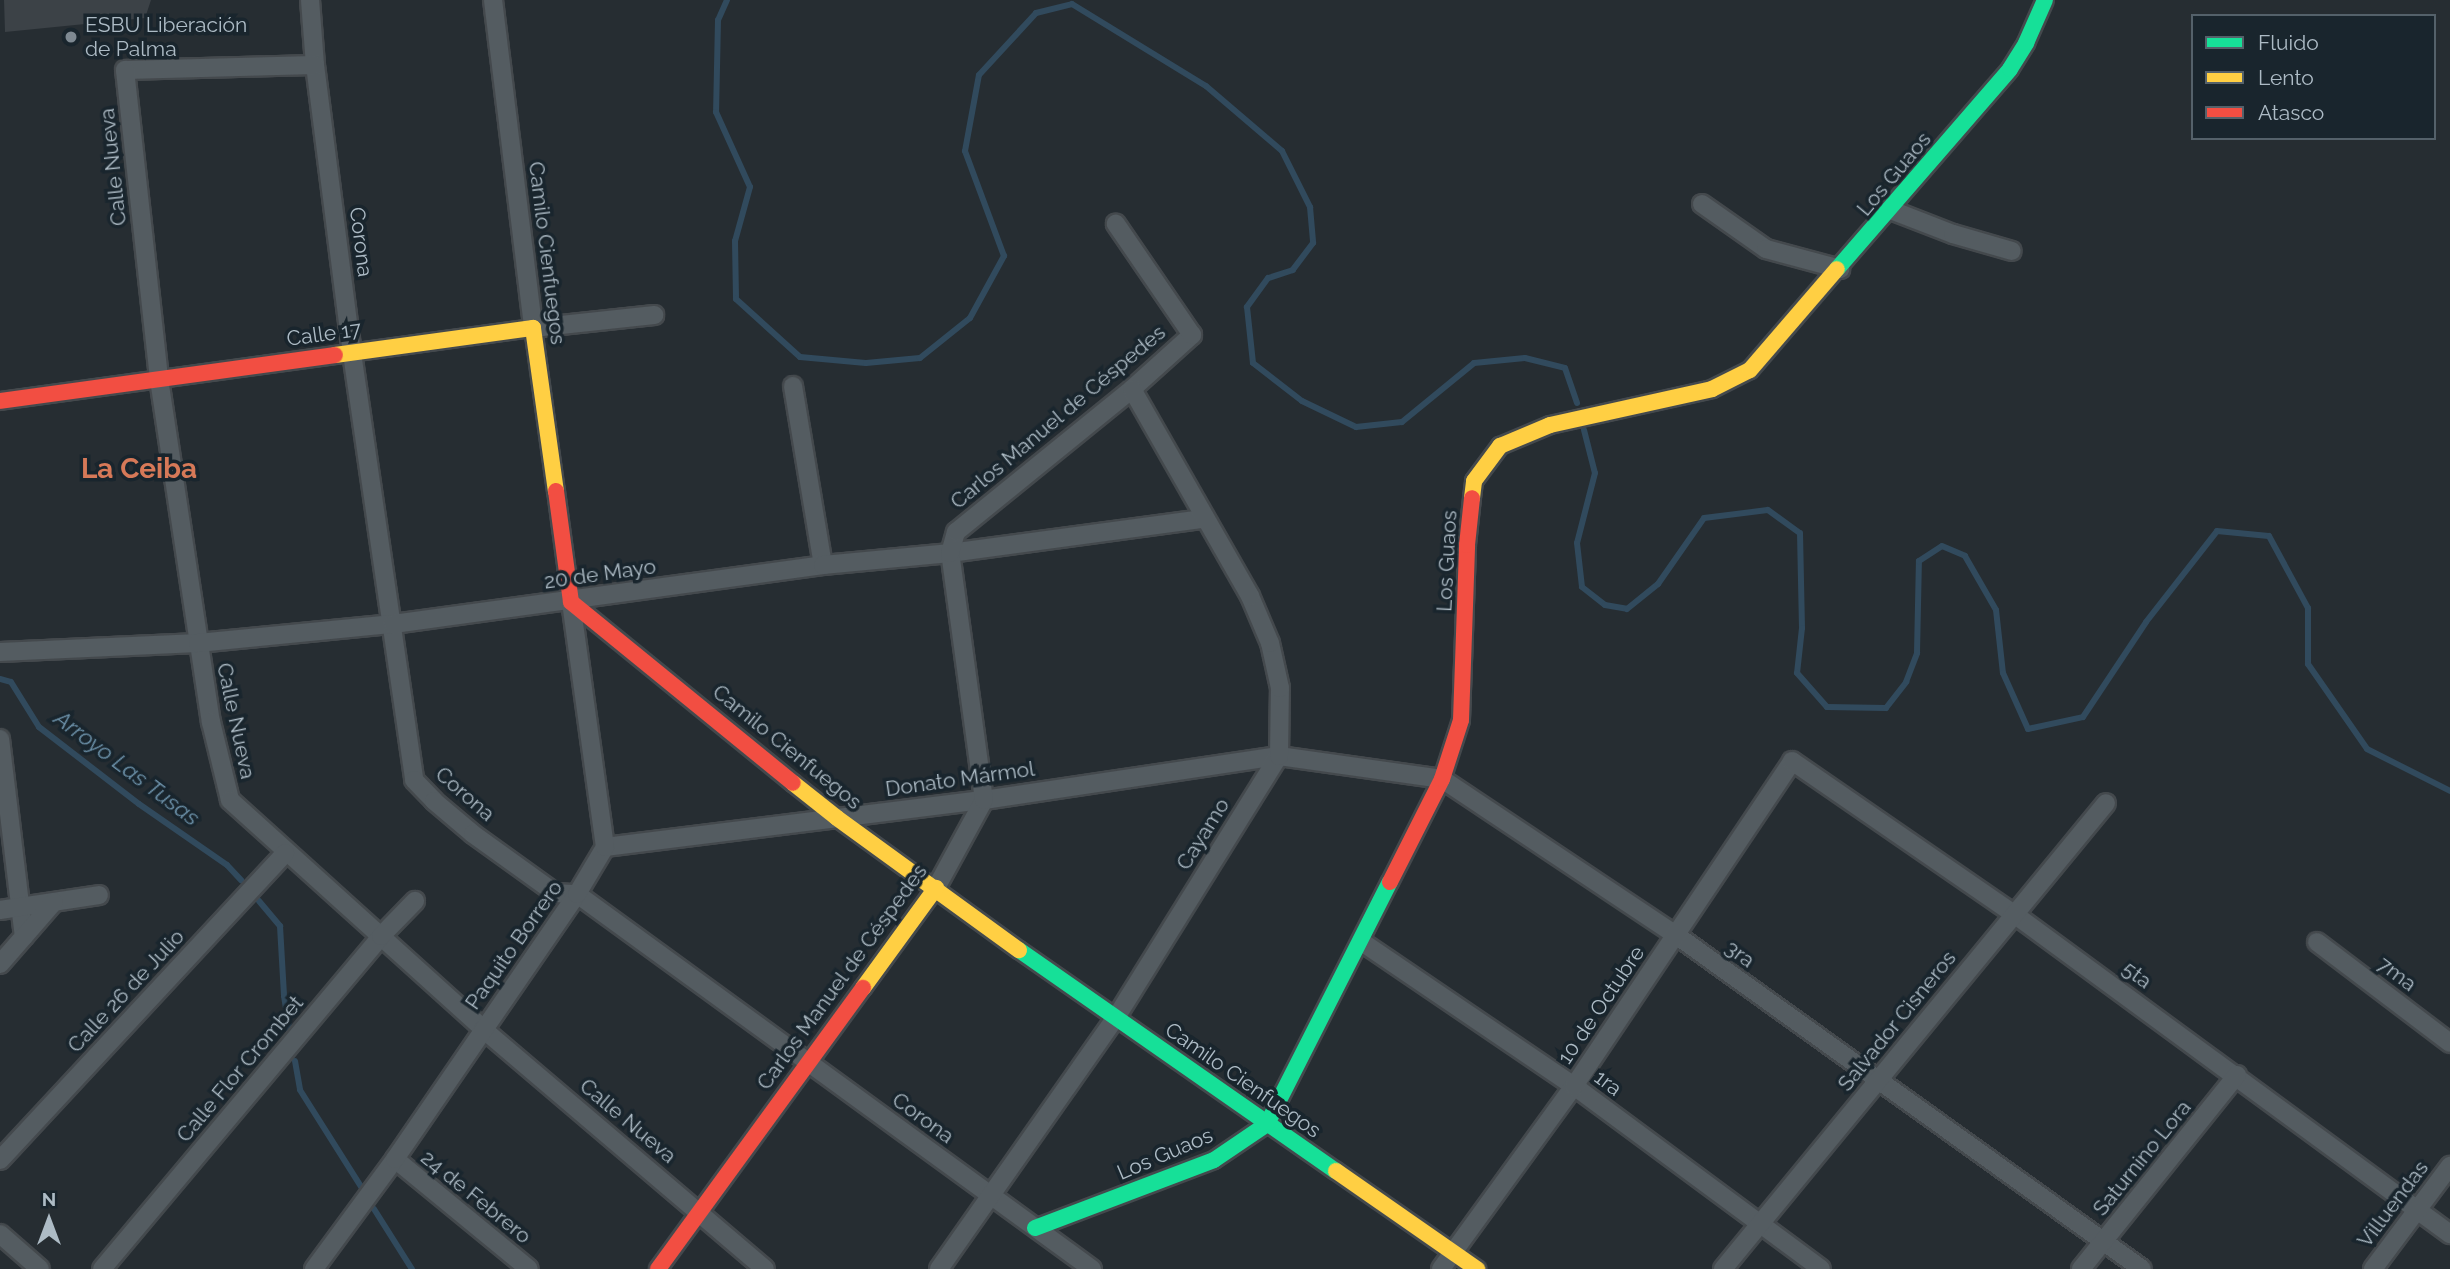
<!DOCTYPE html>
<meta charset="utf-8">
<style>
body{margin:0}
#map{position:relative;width:2450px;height:1269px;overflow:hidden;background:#262d32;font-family:Raleway,sans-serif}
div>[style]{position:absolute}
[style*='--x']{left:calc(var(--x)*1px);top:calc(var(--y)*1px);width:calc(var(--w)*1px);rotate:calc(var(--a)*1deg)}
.stream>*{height:6px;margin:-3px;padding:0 3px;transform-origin:3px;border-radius:3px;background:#314a5d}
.building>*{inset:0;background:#3c4247}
.roads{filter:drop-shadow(2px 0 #44494d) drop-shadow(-2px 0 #44494d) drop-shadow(0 2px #44494d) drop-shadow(0 -2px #44494d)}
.street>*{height:18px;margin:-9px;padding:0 9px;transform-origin:9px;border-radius:9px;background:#545c61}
.fast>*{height:16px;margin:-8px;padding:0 8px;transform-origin:8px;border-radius:8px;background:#16e098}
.slow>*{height:16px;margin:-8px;padding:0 8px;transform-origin:8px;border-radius:8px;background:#ffcf43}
.jam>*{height:16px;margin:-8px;padding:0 8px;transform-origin:8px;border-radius:8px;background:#f24e42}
.dots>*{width:19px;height:19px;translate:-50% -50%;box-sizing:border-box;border:4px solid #19252d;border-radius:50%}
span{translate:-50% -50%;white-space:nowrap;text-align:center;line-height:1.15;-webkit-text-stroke:7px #19252d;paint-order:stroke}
.poi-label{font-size:21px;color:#adbbc5}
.left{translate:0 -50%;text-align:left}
.street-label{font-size:21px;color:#adbbc5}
.water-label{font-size:23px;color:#6d92aa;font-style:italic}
.district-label{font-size:28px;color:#d67958;font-weight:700}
.legend{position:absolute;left:2191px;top:14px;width:245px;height:126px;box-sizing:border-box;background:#19252d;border:2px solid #54616a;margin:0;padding:9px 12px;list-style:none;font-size:21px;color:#adbbc5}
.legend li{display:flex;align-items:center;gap:14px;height:35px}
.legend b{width:35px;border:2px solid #54616a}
.north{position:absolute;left:14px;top:1185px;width:70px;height:70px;-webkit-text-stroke:5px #19252d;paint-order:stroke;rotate:0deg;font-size:19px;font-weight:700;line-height:28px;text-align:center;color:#adbbc5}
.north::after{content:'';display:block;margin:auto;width:24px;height:32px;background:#adbbc5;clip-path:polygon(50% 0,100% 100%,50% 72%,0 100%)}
</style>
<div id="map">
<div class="stream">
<i style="--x:727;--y:0;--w:22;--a:114"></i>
<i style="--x:718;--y:20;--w:92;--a:91.2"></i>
<i style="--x:716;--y:112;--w:82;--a:65.6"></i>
<i style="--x:750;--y:187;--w:56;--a:105.5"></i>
<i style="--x:735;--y:241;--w:58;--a:89"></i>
<i style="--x:736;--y:299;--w:86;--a:42.2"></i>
<i style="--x:800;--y:357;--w:66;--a:5.2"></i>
<i style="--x:866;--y:363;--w:54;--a:-5.3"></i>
<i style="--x:920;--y:358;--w:64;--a:-38.7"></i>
<i style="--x:970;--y:318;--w:71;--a:-61.3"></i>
<i style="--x:1004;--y:256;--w:112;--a:-110.4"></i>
<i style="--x:965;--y:151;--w:77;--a:-79.6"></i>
<i style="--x:979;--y:75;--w:84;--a:-47.4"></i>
<i style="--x:1036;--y:13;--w:37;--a:-14"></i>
<i style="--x:1072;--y:4;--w:157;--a:31.5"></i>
<i style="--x:1206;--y:86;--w:100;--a:40.5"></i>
<i style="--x:1282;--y:151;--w:63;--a:63.4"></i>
<i style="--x:1310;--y:207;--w:36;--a:85"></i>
<i style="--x:1313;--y:243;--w:34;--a:127"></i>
<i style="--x:1293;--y:270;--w:26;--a:162"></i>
<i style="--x:1268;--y:278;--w:36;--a:126"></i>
<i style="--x:1247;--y:307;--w:56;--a:83.9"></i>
<i style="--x:1253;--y:363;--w:62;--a:37.8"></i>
<i style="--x:1302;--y:401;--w:60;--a:25.7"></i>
<i style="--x:1356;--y:427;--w:46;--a:-6.2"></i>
<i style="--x:1402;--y:422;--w:93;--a:-39.3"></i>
<i style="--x:1474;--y:363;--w:51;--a:-5.6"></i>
<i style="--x:1525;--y:358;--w:41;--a:14"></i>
<i style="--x:1565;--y:368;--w:37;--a:71"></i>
<i style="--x:1584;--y:430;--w:44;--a:75.7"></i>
<i style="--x:1595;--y:473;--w:72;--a:104.4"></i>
<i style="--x:1577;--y:543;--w:44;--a:83.5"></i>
<i style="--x:1582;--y:587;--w:29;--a:38"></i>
<i style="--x:1605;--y:605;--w:22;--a:10"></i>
<i style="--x:1627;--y:609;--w:40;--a:-39"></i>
<i style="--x:1658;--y:584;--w:80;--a:-55.1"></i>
<i style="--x:1704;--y:518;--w:64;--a:-7.1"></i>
<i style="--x:1768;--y:510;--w:39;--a:36"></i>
<i style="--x:1800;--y:533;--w:95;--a:88.8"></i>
<i style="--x:1802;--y:628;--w:45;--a:96.3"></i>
<i style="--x:1797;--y:673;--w:45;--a:48.6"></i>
<i style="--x:1827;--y:707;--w:59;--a:1"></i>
<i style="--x:1886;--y:708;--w:33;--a:-52"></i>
<i style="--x:1906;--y:682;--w:31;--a:-69"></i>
<i style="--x:1917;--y:653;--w:92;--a:-88.8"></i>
<i style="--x:1919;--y:561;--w:27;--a:-33"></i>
<i style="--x:1942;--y:546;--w:25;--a:23"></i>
<i style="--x:1965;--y:556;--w:62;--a:60.1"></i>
<i style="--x:1996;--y:610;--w:63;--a:83.7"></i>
<i style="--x:2003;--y:673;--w:61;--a:65.9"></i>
<i style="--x:2028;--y:729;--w:56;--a:-12.3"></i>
<i style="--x:2083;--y:717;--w:114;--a:-56.4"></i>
<i style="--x:2146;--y:622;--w:115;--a:-52"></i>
<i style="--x:2217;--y:531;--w:52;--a:5.5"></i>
<i style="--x:2269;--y:536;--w:82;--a:61.6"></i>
<i style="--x:2308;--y:608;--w:56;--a:90"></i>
<i style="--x:2308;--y:664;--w:103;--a:55.2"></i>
<i style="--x:2367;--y:749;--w:93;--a:26.8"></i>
<i style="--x:0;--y:679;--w:11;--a:15"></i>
<i style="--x:11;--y:682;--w:53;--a:58.1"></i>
<i style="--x:39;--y:727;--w:126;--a:37.6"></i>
<i style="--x:139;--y:804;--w:107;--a:34.7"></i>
<i style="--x:227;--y:865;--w:21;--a:47"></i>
<i style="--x:259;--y:901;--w:33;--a:50"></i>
<i style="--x:280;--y:926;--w:70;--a:86.7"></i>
<i style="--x:284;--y:996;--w:38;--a:81"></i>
<i style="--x:295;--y:1061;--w:29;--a:80"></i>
<i style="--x:300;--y:1090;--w:116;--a:57.7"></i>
<i style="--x:374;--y:1209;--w:71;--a:57.7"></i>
</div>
<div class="building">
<i style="clip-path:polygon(4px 0,151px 0,145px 18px,5px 32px)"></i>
</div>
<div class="roads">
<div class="street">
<i style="--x:310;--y:0;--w:65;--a:85.6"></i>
<i style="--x:315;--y:65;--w:290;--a:82.7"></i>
<i style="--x:352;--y:353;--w:431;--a:81.7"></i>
<i style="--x:414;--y:780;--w:29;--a:46"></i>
<i style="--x:434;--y:801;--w:51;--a:40.2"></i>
<i style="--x:473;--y:834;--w:101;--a:35.7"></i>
<i style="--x:555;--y:893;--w:22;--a:3"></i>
<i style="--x:577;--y:894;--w:637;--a:36.06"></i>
<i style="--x:493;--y:0;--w:330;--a:83"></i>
<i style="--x:533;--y:328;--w:122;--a:-6.1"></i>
<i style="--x:315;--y:65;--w:190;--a:178.5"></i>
<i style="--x:125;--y:70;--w:311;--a:83.7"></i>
<i style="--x:159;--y:379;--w:347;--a:81.4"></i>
<i style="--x:211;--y:722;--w:80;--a:76.3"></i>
<i style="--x:230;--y:800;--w:341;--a:42.1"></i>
<i style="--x:483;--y:1029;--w:370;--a:40.4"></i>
<i style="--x:1702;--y:204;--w:78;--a:35.1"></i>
<i style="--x:1766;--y:249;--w:77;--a:15.1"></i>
<i style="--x:1891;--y:210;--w:66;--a:21.2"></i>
<i style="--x:1953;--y:234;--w:61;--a:16.1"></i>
<i style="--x:793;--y:386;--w:181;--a:80.5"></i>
<i style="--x:0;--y:652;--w:198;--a:-2.6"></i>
<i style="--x:198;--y:643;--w:196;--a:-5.6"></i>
<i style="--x:393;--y:624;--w:434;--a:-7.8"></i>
<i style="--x:823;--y:565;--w:128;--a:-5.4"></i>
<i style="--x:950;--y:553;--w:255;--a:-7.7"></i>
<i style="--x:0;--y:739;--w:199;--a:83.1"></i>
<i style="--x:605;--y:847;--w:382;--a:-7.1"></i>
<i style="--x:984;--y:800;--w:298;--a:-8.5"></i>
<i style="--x:1279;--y:756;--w:165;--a:8"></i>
<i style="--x:1442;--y:779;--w:281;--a:33.7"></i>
<i style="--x:1676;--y:935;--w:573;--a:35.63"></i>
<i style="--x:936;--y:888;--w:100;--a:-61.4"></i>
<i style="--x:984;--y:800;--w:249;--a:-97.8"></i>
<i style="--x:950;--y:553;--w:22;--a:-74"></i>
<i style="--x:956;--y:532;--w:227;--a:-39.1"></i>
<i style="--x:1132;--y:389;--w:81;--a:-42"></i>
<i style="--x:1192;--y:335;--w:135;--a:-124.4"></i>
<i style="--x:0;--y:910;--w:100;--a:-8.6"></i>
<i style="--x:1362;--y:942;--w:256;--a:34.2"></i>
<i style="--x:1574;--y:1086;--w:307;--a:36.5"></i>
<i style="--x:2317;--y:942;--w:167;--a:37.2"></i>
<i style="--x:0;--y:964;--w:82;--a:-48.9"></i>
<i style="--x:395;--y:1159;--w:173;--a:39.4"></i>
<i style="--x:0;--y:1160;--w:419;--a:-47.1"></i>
<i style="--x:0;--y:1234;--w:53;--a:41.2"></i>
<i style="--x:102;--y:1269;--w:434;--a:-50"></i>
<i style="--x:381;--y:936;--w:49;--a:-45.8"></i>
<i style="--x:314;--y:1269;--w:137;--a:-53.6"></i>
<i style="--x:395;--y:1159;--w:321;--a:-55.5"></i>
<i style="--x:577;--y:894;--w:55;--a:-59.2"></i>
<i style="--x:605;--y:847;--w:247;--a:-97.9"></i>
<i style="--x:939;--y:1269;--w:306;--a:-54.9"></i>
<i style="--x:1115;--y:1019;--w:310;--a:-58.1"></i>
<i style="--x:1279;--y:756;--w:68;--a:-89.2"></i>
<i style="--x:1280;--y:688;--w:46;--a:-102.5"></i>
<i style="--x:1270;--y:643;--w:51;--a:-113.1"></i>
<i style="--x:1250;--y:596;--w:238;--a:-119.7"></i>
<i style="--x:1441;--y:1269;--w:226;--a:-54"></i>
<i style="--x:1574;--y:1086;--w:391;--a:-56.1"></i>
<i style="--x:1792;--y:761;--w:270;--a:34.6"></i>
<i style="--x:2014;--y:914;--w:541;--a:36.28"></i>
<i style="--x:1723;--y:1269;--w:603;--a:-50.58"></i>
<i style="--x:2081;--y:1269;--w:249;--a:-51.2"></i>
<i style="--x:2373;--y:1269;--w:129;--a:-53.2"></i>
</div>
<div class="fast">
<i style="--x:1837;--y:269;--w:264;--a:-49.1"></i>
<i style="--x:2010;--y:69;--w:31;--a:-58"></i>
<i style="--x:2026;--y:43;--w:47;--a:-66.2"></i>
<i style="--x:1019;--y:950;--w:386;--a:34.9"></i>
<i style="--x:1035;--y:1228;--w:191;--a:-20.8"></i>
<i style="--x:1214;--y:1160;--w:64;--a:-34.2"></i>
<i style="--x:1267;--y:1124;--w:271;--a:-63.1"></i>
</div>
<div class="slow">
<i style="--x:335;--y:355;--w:200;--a:-7.8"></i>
<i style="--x:533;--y:328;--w:165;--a:82"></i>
<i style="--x:1472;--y:498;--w:17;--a:-83"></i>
<i style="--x:1474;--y:481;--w:44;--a:-53.4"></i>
<i style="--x:1500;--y:446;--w:54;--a:-22.8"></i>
<i style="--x:1550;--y:425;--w:166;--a:-12.5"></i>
<i style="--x:1712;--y:389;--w:42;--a:-26.6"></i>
<i style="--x:1750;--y:370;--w:133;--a:-49.3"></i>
<i style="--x:793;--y:783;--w:56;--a:38.5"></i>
<i style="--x:837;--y:818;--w:225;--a:36"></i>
<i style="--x:863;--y:988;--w:124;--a:-53.9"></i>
<i style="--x:1336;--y:1171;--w:172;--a:34.8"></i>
</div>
<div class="jam">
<i style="--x:0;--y:401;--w:338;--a:-7.8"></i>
<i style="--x:556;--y:491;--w:112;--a:82.3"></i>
<i style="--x:571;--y:602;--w:286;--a:39.2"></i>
<i style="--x:1390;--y:882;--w:115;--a:-63.2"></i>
<i style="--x:1442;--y:779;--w:62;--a:-72.1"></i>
<i style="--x:1461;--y:720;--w:175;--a:-88"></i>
<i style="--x:1467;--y:545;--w:47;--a:-83.9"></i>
<i style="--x:658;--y:1269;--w:348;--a:-53.9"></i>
</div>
</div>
<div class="dots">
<i style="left:71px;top:37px;background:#7e8992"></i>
</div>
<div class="poi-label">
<span class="left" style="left:85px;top:37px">ESBU Liberación<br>de Palma</span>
</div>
<div class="street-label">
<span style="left:113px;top:167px;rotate:-96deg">Calle Nueva</span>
<span style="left:1894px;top:174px;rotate:-50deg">Los Guaos</span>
<span style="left:361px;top:242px;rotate:83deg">Corona</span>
<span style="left:547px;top:253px;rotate:83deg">Camilo Cienfuegos</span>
<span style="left:324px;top:334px;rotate:-8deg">Calle 17</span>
<span style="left:1058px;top:417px;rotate:-40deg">Carlos Manuel de Céspedes</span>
<span style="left:1447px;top:561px;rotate:-87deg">Los Guaos</span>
<span style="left:600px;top:574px;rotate:-8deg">20 de Mayo</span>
<span style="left:236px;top:721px;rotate:78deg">Calle Nueva</span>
<span style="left:787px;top:747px;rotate:39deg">Camilo Cienfuegos</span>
<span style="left:960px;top:779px;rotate:-8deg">Donato Mármol</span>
<span style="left:465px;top:794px;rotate:41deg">Corona</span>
<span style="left:1203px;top:834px;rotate:-58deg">Cayamo</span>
<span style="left:514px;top:945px;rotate:-55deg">Paquito Borrero</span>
<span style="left:1740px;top:954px;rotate:36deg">3ra</span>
<span style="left:2397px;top:974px;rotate:37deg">7ma</span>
<span style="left:2137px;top:975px;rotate:36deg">5ta</span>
<span style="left:842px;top:977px;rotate:-54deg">Carlos Manuel de Céspedes</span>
<span style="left:126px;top:991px;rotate:-47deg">Calle 26 de Julio</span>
<span style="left:1601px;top:1005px;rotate:-56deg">10 de Octubre</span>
<span style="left:1897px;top:1021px;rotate:-51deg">Salvador Cisneros</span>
<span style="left:240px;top:1069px;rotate:-50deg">Calle Flor Crombet</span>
<span style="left:1243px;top:1080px;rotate:35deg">Camilo Cienfuegos</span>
<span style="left:1608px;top:1083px;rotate:37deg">1ra</span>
<span style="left:923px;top:1118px;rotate:36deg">Corona</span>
<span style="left:628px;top:1121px;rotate:40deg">Calle Nueva</span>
<span style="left:1165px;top:1154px;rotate:-23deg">Los Guaos</span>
<span style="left:2142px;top:1158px;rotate:-51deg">Saturnino Lora</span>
<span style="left:476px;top:1197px;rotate:39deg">24 de Febrero</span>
<span style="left:2393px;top:1204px;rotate:-53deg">Villuendas</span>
</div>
<div class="water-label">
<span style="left:127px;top:768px;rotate:37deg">Arroyo Las Tusas</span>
</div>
<div class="district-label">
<span style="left:139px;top:469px">La Ceiba</span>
</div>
<ul class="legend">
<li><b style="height:9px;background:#16e098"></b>Fluido</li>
<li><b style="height:9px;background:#ffcf43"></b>Lento</li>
<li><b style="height:9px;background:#f24e42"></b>Atasco</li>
</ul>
<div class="north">N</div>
</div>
